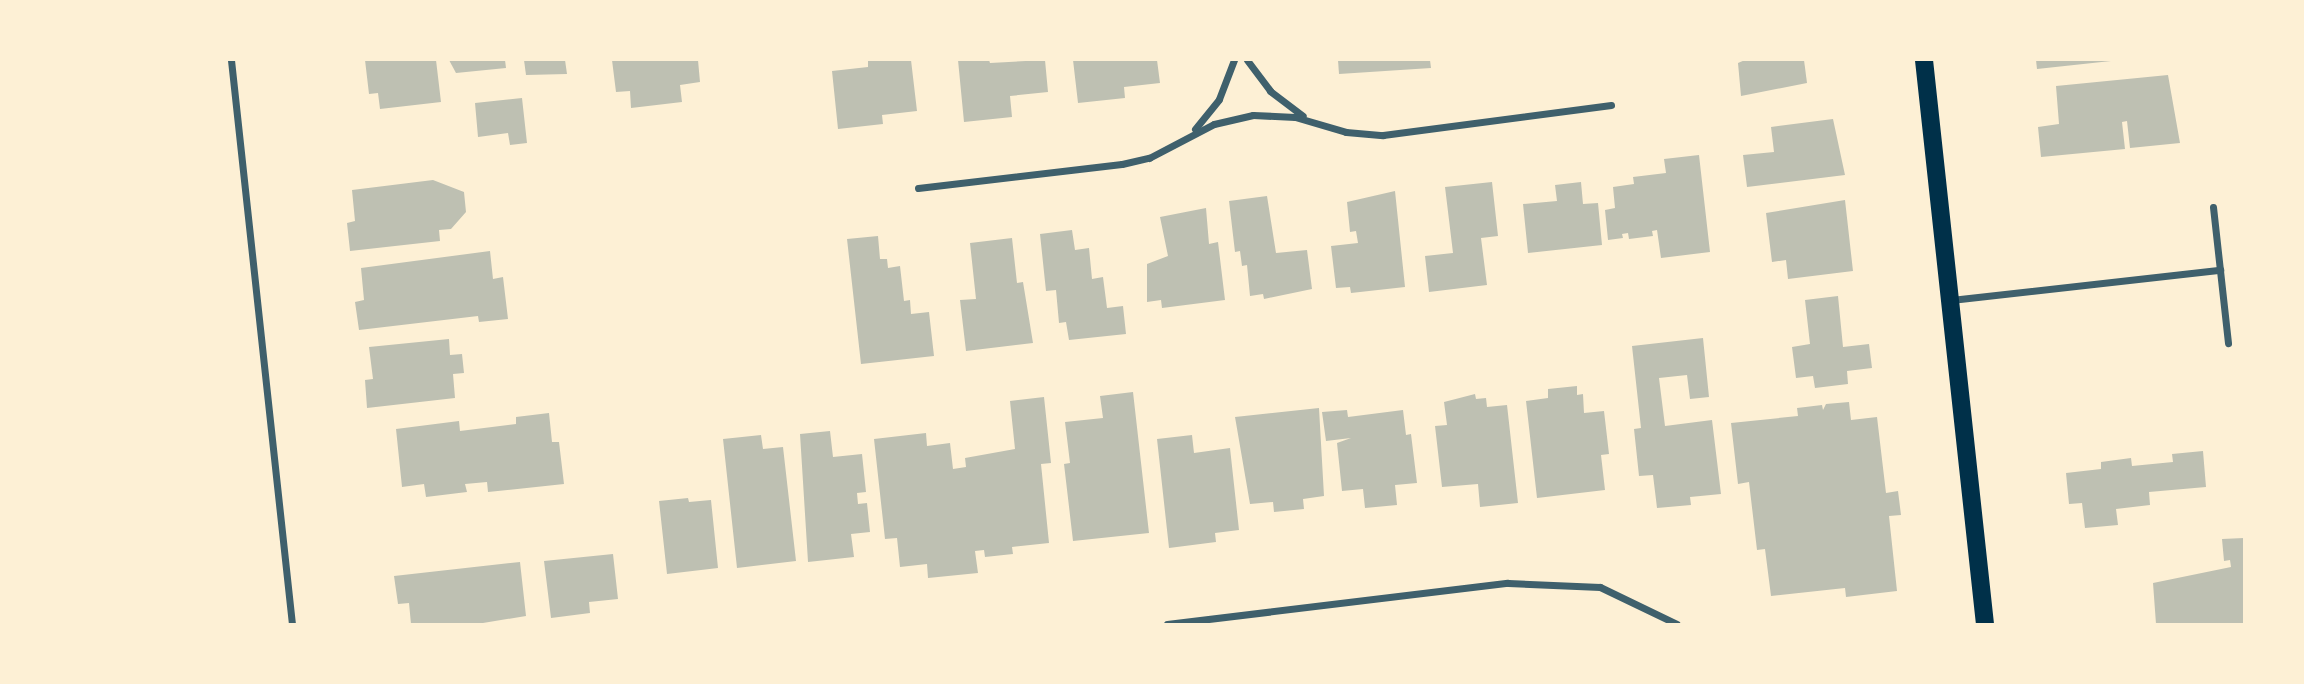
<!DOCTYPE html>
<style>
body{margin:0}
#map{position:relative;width:2304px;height:684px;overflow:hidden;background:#fdf0d5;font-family:"Roboto Condensed",sans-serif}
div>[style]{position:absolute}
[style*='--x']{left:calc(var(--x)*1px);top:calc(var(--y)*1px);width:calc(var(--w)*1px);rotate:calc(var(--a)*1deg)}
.building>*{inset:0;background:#bec0b2}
.minor>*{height:7px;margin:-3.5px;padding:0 3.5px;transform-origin:3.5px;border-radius:3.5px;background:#3f606c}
.primary>*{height:18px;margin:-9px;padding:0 9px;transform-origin:9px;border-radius:9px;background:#003049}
span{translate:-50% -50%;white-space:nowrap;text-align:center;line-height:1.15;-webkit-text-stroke:6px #fdf0d5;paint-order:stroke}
.frame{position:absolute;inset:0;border:61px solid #fdf0d5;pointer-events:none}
</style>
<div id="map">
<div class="building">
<i style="clip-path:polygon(365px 60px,436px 60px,441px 102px,380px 109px,378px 93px,369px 94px)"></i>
<i style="clip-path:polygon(449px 60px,505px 60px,506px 68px,456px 73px)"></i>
<i style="clip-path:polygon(524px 60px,565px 60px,567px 74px,526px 75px)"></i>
<i style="clip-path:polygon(612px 60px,698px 60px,700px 82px,680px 85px,682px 102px,631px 108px,630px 91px,616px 92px)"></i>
<i style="clip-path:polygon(868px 60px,911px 60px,917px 111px,882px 115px,883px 124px,838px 129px,832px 71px,868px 67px)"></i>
<i style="clip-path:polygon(958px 60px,989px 60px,990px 63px,1045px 60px,1048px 92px,1010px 96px,1012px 117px,964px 122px)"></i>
<i style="clip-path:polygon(1073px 60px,1157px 60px,1160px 83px,1124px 87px,1125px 98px,1078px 103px)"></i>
<i style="clip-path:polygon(1338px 60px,1430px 60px,1431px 68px,1339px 74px)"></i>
<i style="clip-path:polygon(1745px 60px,1804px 60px,1807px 83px,1741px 96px,1738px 63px)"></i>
<i style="clip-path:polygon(2036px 60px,2111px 60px,2111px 61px,2037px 69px)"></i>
<i style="clip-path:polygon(2168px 75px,2180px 143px,2130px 148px,2127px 121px,2122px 122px,2125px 149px,2041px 157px,2038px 127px,2059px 124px,2056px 86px)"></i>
<i style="clip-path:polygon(522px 98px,527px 143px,510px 145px,508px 133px,478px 137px,475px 103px)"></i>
<i style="clip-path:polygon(1833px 119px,1845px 175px,1747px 187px,1743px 155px,1774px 152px,1771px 127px)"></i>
<i style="clip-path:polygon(1699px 155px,1710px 252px,1661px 258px,1657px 230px,1652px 231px,1653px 236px,1629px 239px,1628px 233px,1622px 234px,1623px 238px,1608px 240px,1605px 210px,1615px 208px,1613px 187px,1634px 184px,1633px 177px,1666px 173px,1664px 159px)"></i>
<i style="clip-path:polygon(433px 180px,464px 192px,466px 212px,451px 229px,439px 230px,440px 241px,350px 251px,347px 223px,355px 221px,352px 190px)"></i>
<i style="clip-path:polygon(1492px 182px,1498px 236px,1481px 238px,1487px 285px,1429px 292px,1425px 256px,1453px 253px,1445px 187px)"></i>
<i style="clip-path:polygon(1581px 182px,1583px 204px,1598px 203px,1602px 245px,1528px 253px,1523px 204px,1557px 201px,1555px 185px)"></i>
<i style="clip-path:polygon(1395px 191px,1405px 287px,1351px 293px,1350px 287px,1336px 288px,1331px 246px,1358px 243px,1356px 231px,1350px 232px,1347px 202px)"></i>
<i style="clip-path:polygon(1267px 196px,1276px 253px,1307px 250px,1312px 289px,1264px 299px,1263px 294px,1250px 296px,1247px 265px,1242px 266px,1240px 251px,1235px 252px,1229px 201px)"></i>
<i style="clip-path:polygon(1845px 200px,1853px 271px,1788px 279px,1786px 260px,1772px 262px,1766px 213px)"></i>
<i style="clip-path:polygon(1206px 208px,1209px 244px,1218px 242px,1225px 300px,1162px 308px,1161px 300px,1147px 302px,1147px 264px,1168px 256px,1160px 217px)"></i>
<i style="clip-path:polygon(1072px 230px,1075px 250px,1089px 248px,1092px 279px,1103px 277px,1107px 308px,1123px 306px,1126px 334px,1069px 340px,1066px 322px,1059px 323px,1056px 290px,1046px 291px,1040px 234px)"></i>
<i style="clip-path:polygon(878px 236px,880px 259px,887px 259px,888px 268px,900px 266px,904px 301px,910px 300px,911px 314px,929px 312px,934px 356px,861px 364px,847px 239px)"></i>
<i style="clip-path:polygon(1012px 238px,1017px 283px,1023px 282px,1033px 343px,966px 351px,960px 300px,976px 299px,970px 243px)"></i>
<i style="clip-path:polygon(490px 251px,493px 279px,503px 277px,508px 319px,479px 322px,478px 316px,359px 330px,355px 302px,364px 300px,361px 268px)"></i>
<i style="clip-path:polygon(1838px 296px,1843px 347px,1869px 344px,1872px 368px,1847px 371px,1848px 384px,1815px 388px,1813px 376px,1796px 378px,1792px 347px,1810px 344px,1805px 300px)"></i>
<i style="clip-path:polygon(1703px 338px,1709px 397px,1690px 399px,1687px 375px,1659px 378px,1665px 426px,1712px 420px,1721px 494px,1690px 497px,1691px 505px,1657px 508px,1653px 475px,1639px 476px,1634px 429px,1641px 428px,1632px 346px)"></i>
<i style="clip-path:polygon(449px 339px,450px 355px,462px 354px,464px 373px,453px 374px,455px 398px,367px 408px,365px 380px,373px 379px,369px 347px)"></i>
<i style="clip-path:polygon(1577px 386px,1577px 395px,1583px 394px,1584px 413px,1604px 411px,1609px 454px,1601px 455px,1605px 490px,1537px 498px,1526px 401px,1548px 398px,1548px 389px)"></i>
<i style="clip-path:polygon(1133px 392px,1149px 533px,1073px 541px,1064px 464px,1070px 463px,1065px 422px,1103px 418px,1100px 396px)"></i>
<i style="clip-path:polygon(1475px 394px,1476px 399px,1486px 398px,1487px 407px,1507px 405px,1518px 503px,1480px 507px,1478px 484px,1442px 487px,1435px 426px,1447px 425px,1444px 402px)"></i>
<i style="clip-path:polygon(1044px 397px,1051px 463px,1041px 464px,1049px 543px,1012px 547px,1013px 554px,985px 557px,984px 550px,975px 551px,978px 573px,928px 578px,927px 564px,900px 567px,897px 538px,885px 539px,874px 439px,926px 433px,927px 446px,950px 443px,953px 469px,966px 467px,965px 458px,1015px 449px,1010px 401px)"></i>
<i style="clip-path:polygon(1849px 402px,1851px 420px,1877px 417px,1886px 493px,1898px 491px,1901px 515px,1889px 516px,1897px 591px,1846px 597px,1845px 588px,1771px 596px,1765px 549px,1757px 550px,1749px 482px,1738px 484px,1731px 423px,1798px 416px,1797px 408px,1822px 405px,1823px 410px,1826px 404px)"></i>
<i style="clip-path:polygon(1319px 408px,1324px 496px,1303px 499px,1304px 509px,1274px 512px,1273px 502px,1250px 504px,1235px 417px)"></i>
<i style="clip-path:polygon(1347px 410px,1348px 417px,1403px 410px,1406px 435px,1411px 434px,1417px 483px,1395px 485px,1397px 505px,1365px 508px,1363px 489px,1342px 491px,1337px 443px,1351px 438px,1326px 441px,1322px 412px)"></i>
<i style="clip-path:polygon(549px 413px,552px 442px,559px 442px,564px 484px,488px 492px,487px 482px,465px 484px,467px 492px,426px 497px,424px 484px,402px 487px,396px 429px,459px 421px,460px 431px,516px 424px,516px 417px)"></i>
<i style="clip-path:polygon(830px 431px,833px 457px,862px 454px,866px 492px,857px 493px,858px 504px,867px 503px,870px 532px,851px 534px,854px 557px,808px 562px,800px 434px)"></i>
<i style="clip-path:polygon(761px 435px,763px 449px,783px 447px,796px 561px,737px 568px,723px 439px)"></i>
<i style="clip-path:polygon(1192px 435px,1194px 453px,1230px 448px,1239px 530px,1215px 533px,1216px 542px,1169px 548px,1157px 439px)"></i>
<i style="clip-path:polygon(2203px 451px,2206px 487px,2149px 492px,2150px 505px,2116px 509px,2118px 525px,2085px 528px,2082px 503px,2069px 504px,2066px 473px,2101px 469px,2101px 462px,2131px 458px,2132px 466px,2173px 462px,2172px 454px)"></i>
<i style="clip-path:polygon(688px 498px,689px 502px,711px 500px,718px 568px,667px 574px,659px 501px)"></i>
<i style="clip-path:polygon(2244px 538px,2244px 624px,2156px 624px,2153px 583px,2231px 567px,2230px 560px,2224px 561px,2222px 539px)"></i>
<i style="clip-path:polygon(613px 554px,618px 599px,589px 602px,590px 613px,551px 618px,544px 561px)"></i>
<i style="clip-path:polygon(520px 562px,526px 616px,477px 624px,411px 624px,409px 603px,398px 604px,394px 576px)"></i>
</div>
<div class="minor">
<i style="--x:231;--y:60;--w:567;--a:83.83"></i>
<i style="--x:1247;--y:60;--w:39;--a:53"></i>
<i style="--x:1270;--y:91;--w:41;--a:37.1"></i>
<i style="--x:1195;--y:129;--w:38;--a:-51"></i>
<i style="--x:1219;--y:99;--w:42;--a:-69"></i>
<i style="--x:918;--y:188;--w:205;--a:-6.7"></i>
<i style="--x:1122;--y:164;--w:28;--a:-13"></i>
<i style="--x:1149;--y:158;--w:73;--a:-27.6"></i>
<i style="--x:1214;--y:124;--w:40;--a:-13"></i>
<i style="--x:1253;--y:115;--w:42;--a:2.7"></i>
<i style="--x:1295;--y:117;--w:53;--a:16.4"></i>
<i style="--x:1346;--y:132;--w:37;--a:5"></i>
<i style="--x:1383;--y:135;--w:230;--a:-7.5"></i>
<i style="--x:2213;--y:207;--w:137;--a:83.7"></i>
<i style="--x:1951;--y:300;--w:271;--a:-6.4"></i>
<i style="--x:1167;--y:624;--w:343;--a:-6.9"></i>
<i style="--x:1508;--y:583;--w:92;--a:2.5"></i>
<i style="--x:1600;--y:587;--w:85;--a:25.7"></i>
</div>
<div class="primary">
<i style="--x:1924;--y:60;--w:567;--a:83.83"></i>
</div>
<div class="frame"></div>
</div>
